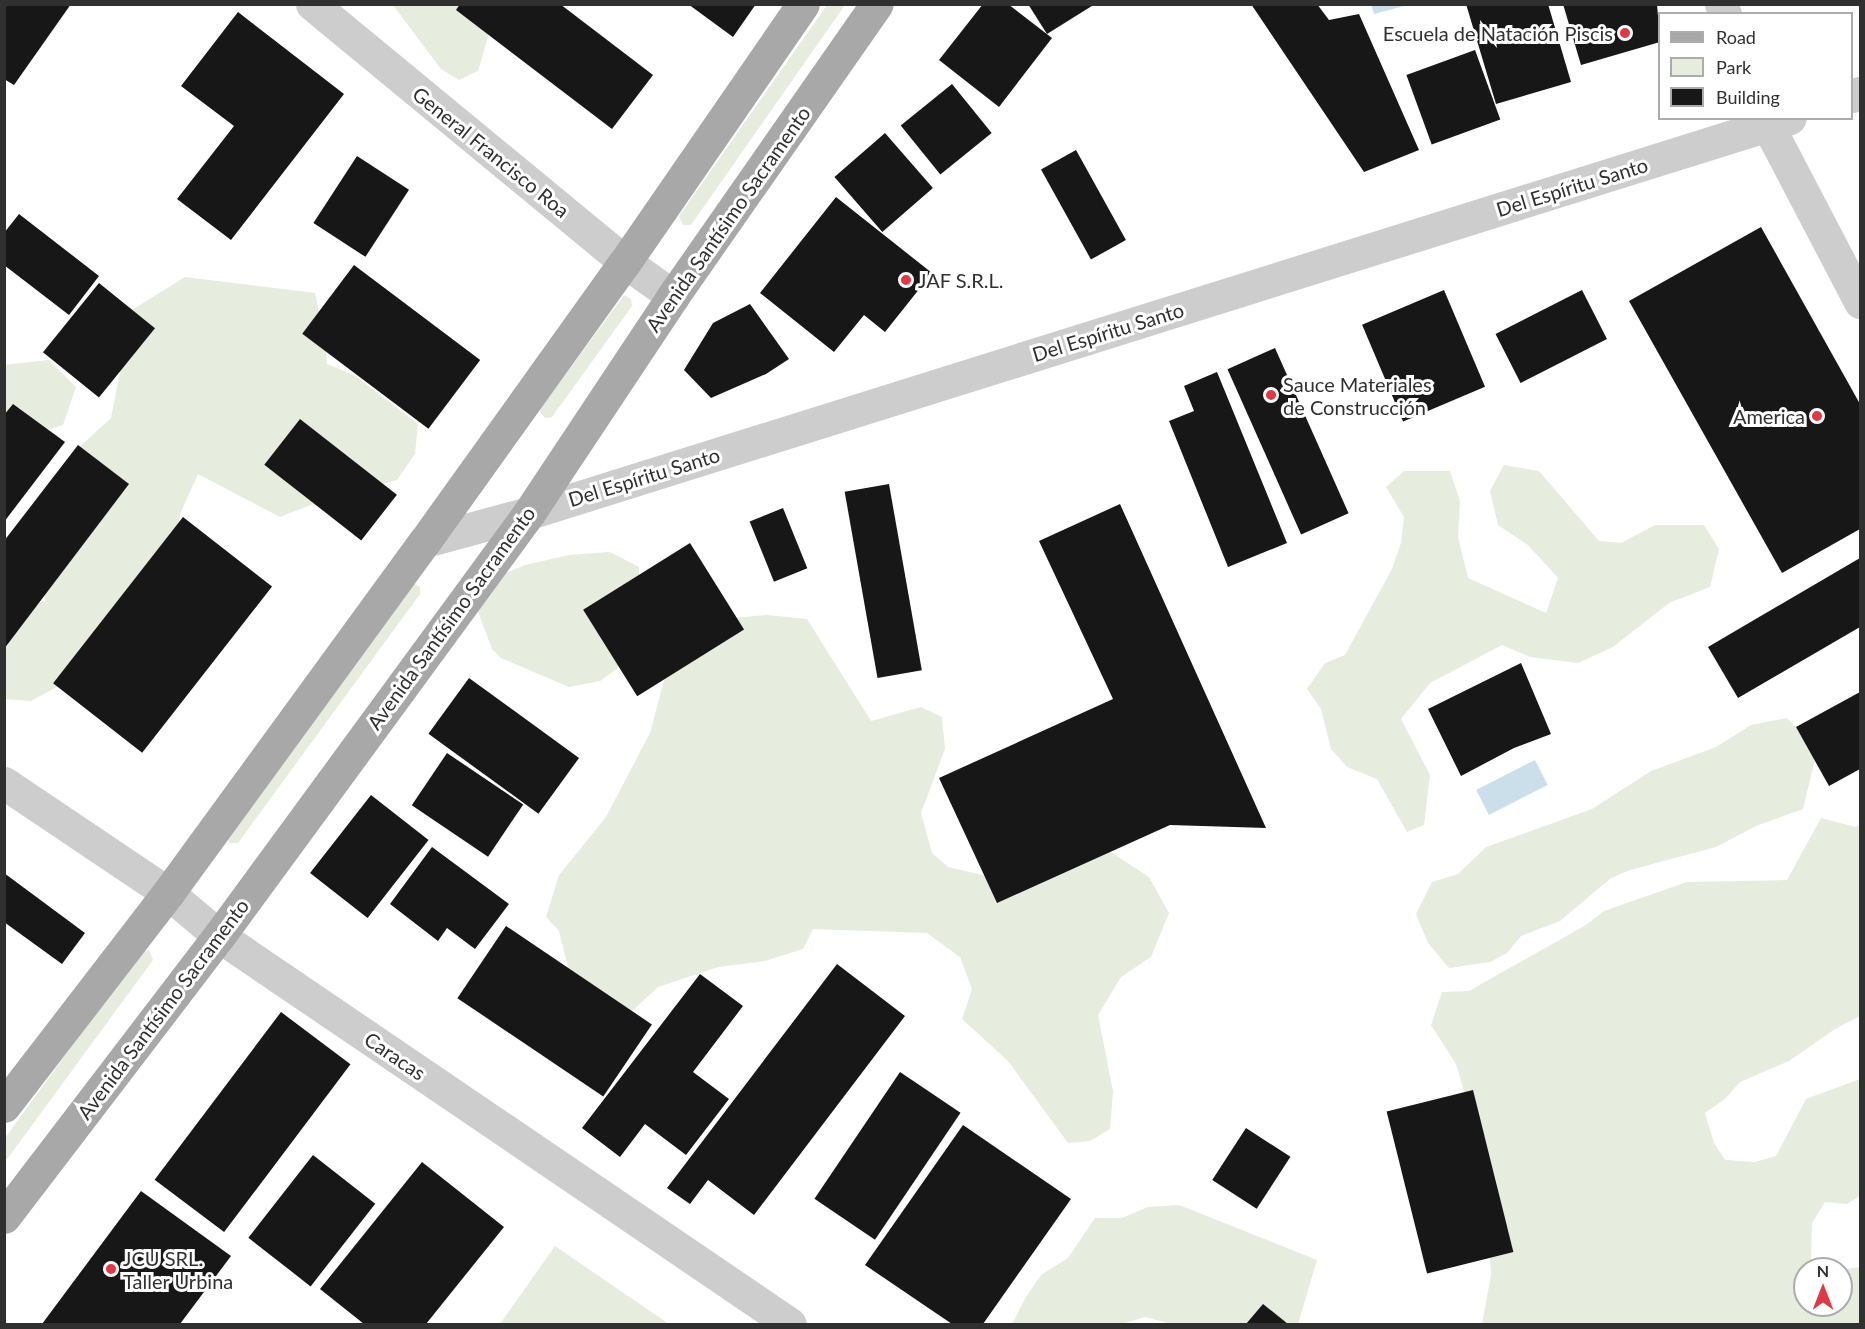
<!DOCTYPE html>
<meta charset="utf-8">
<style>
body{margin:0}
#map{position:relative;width:1865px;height:1329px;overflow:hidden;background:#fff;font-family:Lato,sans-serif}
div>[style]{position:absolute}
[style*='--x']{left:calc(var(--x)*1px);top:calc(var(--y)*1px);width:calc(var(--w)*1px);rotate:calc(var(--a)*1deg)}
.green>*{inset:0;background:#e6ecde}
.water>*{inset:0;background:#cbdfeb;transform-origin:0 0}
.building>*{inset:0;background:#171717;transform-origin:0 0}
.minor>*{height:33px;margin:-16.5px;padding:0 16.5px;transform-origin:16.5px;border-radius:16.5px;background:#cdcdcd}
.primary>*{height:33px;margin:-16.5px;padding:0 16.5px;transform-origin:16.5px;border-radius:16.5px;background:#a8a8a8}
.dots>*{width:16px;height:16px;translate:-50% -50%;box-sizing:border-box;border:3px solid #fff;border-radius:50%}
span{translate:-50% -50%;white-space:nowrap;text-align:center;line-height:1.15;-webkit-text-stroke:6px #fff;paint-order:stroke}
.poi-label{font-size:20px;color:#303030}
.right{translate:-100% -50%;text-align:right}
.left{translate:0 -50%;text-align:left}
.street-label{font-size:20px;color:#303030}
.frame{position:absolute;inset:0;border:6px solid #303030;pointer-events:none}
.legend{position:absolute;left:1658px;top:12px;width:195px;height:108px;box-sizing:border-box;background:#fff;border:2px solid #acacac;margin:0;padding:8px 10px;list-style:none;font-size:18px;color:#303030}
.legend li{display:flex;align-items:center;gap:12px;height:30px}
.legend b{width:30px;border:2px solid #acacac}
.north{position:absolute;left:1793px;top:1257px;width:60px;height:60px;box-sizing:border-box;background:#fff;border:2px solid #acacac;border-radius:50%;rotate:0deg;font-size:16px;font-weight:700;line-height:24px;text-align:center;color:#303030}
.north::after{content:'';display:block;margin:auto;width:21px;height:27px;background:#df3946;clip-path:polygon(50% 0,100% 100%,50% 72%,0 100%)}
</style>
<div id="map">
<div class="green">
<i style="clip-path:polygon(393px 5px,488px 5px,490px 30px,478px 71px,459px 80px,441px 69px)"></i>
<i style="clip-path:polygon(827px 5px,845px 5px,691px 225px,683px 225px,679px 216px)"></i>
<i style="clip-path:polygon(185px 277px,315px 293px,325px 339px,327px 364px,354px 375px,418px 424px,415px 454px,397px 480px,326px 499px,280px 517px,198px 474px,180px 514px,174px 556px,60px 685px,31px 701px,5px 699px,5px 614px,45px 601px,40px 563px,73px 453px,111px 418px,132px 310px)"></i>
<i style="clip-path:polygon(624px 295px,631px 299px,632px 306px,552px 417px,545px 418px,540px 412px,541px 408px)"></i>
<i style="clip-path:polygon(49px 360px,76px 387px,63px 425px,5px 443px,4px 365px)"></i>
<i style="clip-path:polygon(1504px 465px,1539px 471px,1599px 541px,1621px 543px,1655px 525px,1704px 525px,1719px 549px,1710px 587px,1669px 603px,1613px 647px,1578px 663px,1530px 657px,1502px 645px,1430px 683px,1401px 719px,1430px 775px,1424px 825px,1407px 832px,1377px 779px,1347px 767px,1331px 749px,1321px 709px,1307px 689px,1325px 663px,1345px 655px,1392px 569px,1401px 543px,1404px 517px,1386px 487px,1404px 471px,1450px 471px,1460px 501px,1458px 537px,1468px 578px,1546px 613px,1558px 578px,1528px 545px,1498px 525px,1490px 491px)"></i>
<i style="clip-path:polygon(610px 552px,639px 567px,639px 587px,618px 668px,600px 681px,569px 687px,501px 658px,492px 649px,476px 606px,493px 578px,525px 565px,569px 555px)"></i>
<i style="clip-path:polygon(413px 583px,420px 587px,420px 594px,238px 843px,230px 843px,226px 838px)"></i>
<i style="clip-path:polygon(767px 615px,807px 619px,871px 721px,921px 707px,942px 717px,945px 749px,921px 813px,932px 853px,948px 867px,982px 875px,1046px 875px,1103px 847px,1149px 877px,1169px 913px,1151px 957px,1121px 977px,1098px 1015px,1113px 1091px,1110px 1129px,1090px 1141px,1068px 1143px,1008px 1061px,962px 1019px,972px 989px,960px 957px,927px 933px,813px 929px,803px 949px,765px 961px,718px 967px,658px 987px,630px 1013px,571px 979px,559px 931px,546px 917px,559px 875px,606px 817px,650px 733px,668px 665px,720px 619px)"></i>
<i style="clip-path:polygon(1787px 718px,1805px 737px,1816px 755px,1803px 809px,1756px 826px,1716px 847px,1630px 870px,1611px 878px,1560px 921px,1521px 936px,1507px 953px,1490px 962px,1449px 968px,1428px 943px,1416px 914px,1432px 882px,1458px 874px,1486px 847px,1592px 809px,1651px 771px,1716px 747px,1751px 725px)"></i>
<i style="clip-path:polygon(1821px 818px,1856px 827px,1860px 825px,1860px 1016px,1835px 1029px,1789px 1061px,1740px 1082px,1725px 1099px,1705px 1113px,1714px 1143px,1725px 1160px,1755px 1162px,1776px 1156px,1806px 1099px,1860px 1079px,1860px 1196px,1847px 1204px,1825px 1202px,1812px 1223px,1811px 1259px,1829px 1269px,1805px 1269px,1805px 1305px,1841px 1305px,1841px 1270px,1860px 1267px,1860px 1324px,1482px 1324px,1491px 1275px,1489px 1241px,1497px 1184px,1486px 1144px,1471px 1115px,1456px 1064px,1431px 1025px,1442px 992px,1469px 991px,1586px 925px,1604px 911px,1687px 882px,1787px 880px)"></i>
<i style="clip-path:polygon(149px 950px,153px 960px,5px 1162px,5px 1138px,141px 951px)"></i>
<i style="clip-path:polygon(1179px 1205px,1317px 1260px,1298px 1324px,1172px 1324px,1145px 1317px,1122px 1324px,1012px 1324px,1026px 1297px,1041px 1275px,1068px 1258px,1095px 1218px,1122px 1218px,1148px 1207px)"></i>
<i style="clip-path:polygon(555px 1246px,666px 1322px,664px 1324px,500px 1324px)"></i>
</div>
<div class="water">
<i style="clip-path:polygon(1371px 4px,1408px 4px,1408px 5px,1374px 14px)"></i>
<i style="left:1535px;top:760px;width:28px;height:66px;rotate:63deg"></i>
</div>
<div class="building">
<i style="clip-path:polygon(4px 4px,71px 4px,14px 85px,4px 79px)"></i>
<i style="clip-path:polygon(460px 4px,560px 4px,653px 75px,612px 129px,456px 10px)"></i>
<i style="clip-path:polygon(688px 4px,756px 4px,733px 37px)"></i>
<i style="clip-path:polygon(983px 4px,1008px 4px,1052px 38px,999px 107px,939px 60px)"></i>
<i style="clip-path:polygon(1028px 4px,1095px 4px,1047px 34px)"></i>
<i style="clip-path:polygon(1251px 4px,1317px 4px,1329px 20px,1359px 14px,1419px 150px,1364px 172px)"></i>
<i style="clip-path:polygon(1466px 4px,1548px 4px,1571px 82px,1496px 104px)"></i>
<i style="clip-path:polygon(1563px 4px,1657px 4px,1660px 42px,1581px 65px)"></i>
<i style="clip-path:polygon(238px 12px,344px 94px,231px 240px,177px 199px,234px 126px,181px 86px)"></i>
<i style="left:1475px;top:50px;width:74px;height:73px;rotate:70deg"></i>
<i style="left:952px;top:84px;width:63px;height:66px;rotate:51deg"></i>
<i style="left:885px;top:133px;width:73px;height:67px;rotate:49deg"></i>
<i style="left:1076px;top:150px;width:103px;height:40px;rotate:61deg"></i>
<i style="left:357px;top:156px;width:62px;height:80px;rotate:33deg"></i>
<i style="clip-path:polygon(836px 197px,932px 273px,885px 332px,864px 315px,834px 352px,760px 293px)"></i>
<i style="clip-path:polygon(19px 214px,99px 276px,69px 315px,4px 265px,4px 233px)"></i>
<i style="clip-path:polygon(1761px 227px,1860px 404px,1860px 529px,1782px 573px,1629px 301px)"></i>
<i style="left:354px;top:265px;width:158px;height:86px;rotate:37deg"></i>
<i style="left:99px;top:283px;width:72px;height:89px;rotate:39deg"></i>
<i style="left:1444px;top:290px;width:105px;height:89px;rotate:67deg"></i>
<i style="left:1582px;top:290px;width:55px;height:97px;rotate:63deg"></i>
<i style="clip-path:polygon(750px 304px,789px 359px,766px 374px,711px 398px,684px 370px,713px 323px)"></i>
<i style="left:1275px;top:348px;width:181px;height:52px;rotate:66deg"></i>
<i style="clip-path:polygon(1217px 372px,1287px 543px,1228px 567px,1169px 421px,1194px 411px,1184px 386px)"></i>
<i style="clip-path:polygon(13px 404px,65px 442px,4px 522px,4px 415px)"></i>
<i style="left:300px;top:419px;width:123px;height:58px;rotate:38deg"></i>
<i style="clip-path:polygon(78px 445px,129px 484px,4px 649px,4px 541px)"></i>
<i style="left:889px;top:484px;width:189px;height:45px;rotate:80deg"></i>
<i style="clip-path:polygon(1120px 504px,1266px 828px,1170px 825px,997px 903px,939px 778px,1113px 699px,1039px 541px)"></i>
<i style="left:783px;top:508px;width:65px;height:36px;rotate:68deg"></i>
<i style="left:183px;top:517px;width:113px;height:211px;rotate:38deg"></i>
<i style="left:690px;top:543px;width:102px;height:126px;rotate:58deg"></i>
<i style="clip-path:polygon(1860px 558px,1860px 627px,1738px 698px,1708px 647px)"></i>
<i style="clip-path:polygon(1521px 663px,1551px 734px,1514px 748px,1461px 776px,1428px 709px)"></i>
<i style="left:469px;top:678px;width:136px;height:69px;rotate:36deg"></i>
<i style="clip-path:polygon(1860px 692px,1860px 769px,1829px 786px,1796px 727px)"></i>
<i style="left:447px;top:753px;width:92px;height:63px;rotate:34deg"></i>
<i style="left:371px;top:795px;width:73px;height:99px;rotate:38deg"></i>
<i style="clip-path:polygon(432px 847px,509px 904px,475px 949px,447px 928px,438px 941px,390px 904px)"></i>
<i style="clip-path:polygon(4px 873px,85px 933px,62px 964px,4px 922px)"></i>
<i style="left:506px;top:926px;width:176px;height:87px;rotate:34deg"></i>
<i style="clip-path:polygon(837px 964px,905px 1016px,754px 1215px,708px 1180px,690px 1204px,667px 1188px)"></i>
<i style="clip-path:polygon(700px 974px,743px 1006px,693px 1072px,729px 1099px,686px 1155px,645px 1124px,620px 1157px,582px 1128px)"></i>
<i style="left:281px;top:1012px;width:87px;height:210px;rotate:37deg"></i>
<i style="left:900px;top:1072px;width:73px;height:153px;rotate:34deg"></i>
<i style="left:1473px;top:1090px;width:167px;height:89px;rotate:76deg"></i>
<i style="clip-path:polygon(963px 1125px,1071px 1199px,983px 1324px,952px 1324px,865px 1265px)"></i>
<i style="left:1246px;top:1128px;width:53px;height:62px;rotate:33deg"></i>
<i style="left:313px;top:1155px;width:79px;height:105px;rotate:38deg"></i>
<i style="clip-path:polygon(422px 1162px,504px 1227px,426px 1324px,364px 1324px,320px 1289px)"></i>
<i style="clip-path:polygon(141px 1191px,231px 1256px,180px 1324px,42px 1324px)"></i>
<i style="clip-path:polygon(1263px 1304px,1288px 1324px,1246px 1324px)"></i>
</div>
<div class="minor">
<i style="--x:312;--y:4;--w:406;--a:39.5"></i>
<i style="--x:625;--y:262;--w:59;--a:35.3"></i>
<i style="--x:1721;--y:4;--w:11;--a:68"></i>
<i style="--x:1852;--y:96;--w:9;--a:-21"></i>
<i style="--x:1764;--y:118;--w:208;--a:62.4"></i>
<i style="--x:425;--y:541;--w:108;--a:-15.1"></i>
<i style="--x:529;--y:513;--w:1321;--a:-17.39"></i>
<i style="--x:4;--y:783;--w:197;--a:33.9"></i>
<i style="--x:168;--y:893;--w:67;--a:40.1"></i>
<i style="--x:219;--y:936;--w:690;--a:34.2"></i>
</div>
<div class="primary">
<i style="--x:4;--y:1106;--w:269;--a:-52.4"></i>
<i style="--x:168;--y:893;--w:436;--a:-53.9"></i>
<i style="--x:425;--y:541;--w:343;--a:-54.4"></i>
<i style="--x:625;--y:262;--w:313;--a:-55.4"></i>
<i style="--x:4;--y:1217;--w:354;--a:-52.6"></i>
<i style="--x:219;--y:936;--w:524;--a:-53.76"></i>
<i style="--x:529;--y:513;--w:260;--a:-56.4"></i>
<i style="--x:673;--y:296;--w:356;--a:-55.1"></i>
</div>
<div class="dots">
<i style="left:1625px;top:33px;background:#df3946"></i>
<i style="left:906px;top:280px;background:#df3946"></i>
<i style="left:1271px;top:395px;background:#df3946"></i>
<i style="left:1817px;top:416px;background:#df3946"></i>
<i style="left:111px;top:1269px;background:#df3946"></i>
</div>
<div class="poi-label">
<span class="right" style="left:1613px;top:33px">Escuela de Natación Piscis</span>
<span class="left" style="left:918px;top:280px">JAF S.R.L.</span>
<span class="left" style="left:1283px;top:396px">Sauce Materiales<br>de Construcción</span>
<span class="right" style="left:1805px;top:416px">America</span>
<span class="left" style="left:123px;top:1270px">JCU SRL.<br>Taller Urbina</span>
</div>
<div class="street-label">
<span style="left:491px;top:152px;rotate:39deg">General Francisco Roa</span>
<span style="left:1572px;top:187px;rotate:-17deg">Del Espíritu Santo</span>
<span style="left:728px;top:219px;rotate:-55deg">Avenida Santísimo Sacramento</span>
<span style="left:1108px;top:332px;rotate:-17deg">Del Espíritu Santo</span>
<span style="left:644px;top:477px;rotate:-17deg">Del Espíritu Santo</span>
<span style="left:451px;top:618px;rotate:-54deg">Avenida Santísimo Sacramento</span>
<span style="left:163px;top:1009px;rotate:-53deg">Avenida Santísimo Sacramento</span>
<span style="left:395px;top:1056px;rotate:34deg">Caracas</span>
</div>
<div class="frame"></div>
<ul class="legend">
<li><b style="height:8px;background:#a8a8a8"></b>Road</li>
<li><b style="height:16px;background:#e6ecde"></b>Park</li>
<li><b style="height:16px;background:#171717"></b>Building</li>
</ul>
<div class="north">N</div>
</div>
